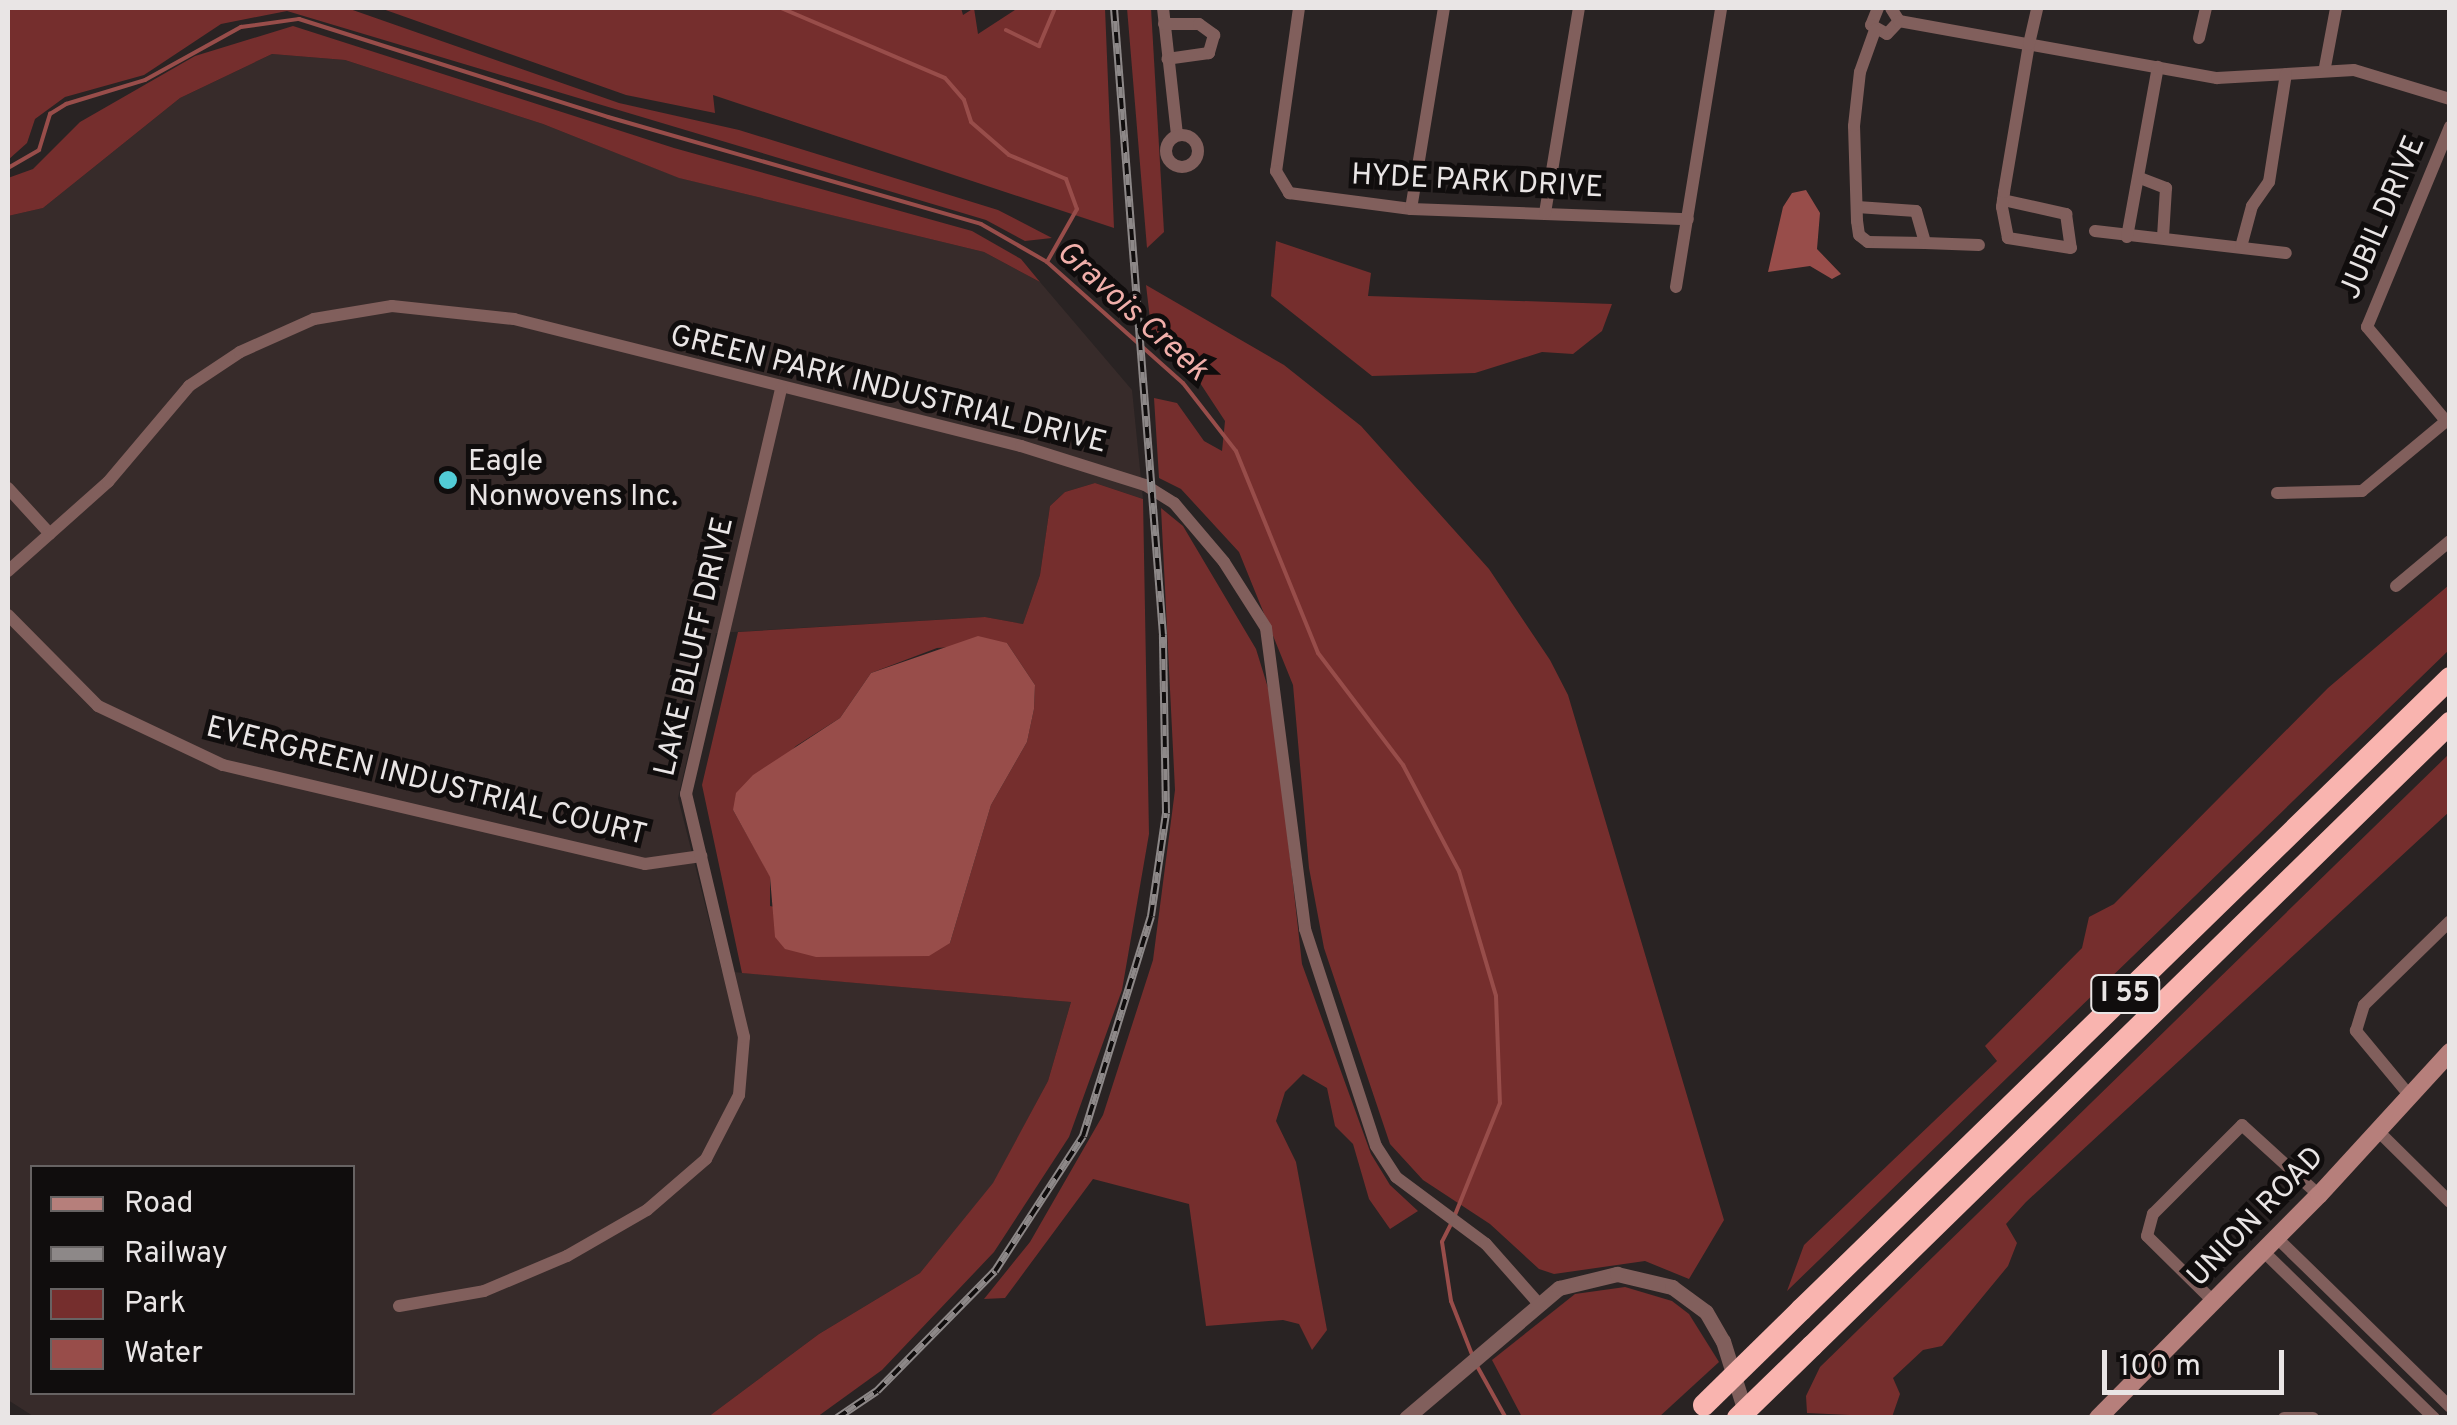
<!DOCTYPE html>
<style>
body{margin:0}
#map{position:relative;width:2457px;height:1425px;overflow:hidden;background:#292323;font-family:Overpass,sans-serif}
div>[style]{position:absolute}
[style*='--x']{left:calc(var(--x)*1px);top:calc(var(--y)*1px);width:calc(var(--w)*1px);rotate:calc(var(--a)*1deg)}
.built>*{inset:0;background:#372b2a}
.green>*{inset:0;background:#752e2d}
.water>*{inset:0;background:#984d4a}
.stream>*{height:4px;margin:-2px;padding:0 2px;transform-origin:2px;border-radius:2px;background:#984d4a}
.minor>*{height:12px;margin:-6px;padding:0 6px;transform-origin:6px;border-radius:6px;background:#815f5c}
.minor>.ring{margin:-6px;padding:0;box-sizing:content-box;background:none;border:12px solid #815f5c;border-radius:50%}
.tertiary>*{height:15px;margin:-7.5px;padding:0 7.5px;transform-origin:7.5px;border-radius:7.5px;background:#815f5c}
.secondary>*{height:18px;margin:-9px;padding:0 9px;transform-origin:9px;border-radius:9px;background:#b67f7b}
.motorway>*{height:22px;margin:-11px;padding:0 11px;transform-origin:11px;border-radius:11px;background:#f9b4af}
.rail>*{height:8px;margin-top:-4px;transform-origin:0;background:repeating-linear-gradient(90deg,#100d0d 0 11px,#8d8888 0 22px);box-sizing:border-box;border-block:2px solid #8d8888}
.motorway-bridge>*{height:22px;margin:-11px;padding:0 11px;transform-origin:11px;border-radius:11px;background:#f9b4af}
.dots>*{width:28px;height:28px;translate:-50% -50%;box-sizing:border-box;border:5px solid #100d0d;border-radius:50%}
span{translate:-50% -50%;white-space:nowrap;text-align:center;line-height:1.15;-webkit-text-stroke:10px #100d0d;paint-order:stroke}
.shield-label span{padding:2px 8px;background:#100d0d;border:2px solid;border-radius:8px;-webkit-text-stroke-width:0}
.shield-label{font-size:28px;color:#e9e5e5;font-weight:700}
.street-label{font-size:30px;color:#e9e5e5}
.poi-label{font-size:30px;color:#e9e5e5}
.left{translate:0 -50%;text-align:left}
.water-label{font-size:32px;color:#f1afaa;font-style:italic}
.frame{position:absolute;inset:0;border:10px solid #e9e5e5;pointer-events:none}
.legend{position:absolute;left:30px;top:1165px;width:325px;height:230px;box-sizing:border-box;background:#100d0d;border:2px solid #676363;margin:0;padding:12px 18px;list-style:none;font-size:30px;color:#e9e5e5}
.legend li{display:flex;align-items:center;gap:20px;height:50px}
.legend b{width:50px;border:2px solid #676363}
.scale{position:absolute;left:2102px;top:1350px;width:182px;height:45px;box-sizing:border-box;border:5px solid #e9e5e5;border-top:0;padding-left:12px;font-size:30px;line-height:35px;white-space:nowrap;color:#e9e5e5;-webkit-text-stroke:8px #100d0d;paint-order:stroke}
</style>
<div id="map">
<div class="built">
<i style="clip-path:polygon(evenodd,272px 54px,345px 60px,543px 124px,680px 178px,984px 252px,1040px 282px,1132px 390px,1143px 499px,1095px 483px,1065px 492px,1050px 506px,1040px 575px,1023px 624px,985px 617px,716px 633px,678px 798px,722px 971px,1071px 1002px,1048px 1081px,993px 1184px,920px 1273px,819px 1334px,708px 1417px,36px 1418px,8px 1400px,8px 216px,43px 208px,180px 98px,272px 54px,32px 1168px,352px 1168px,352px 1392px,32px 1392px,32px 1168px)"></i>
</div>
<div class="green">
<i style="clip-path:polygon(8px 8px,347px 8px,619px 103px,739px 130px,998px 210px,1052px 238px,1025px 241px,986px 220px,287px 11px,221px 24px,144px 75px,65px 97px,35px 119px,27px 143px,8px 160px)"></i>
<i style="clip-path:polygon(380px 8px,961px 8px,963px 15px,974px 8px,978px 34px,1018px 8px,1105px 8px,1114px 228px,713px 95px,715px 113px,626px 95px)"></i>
<i style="clip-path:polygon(1127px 8px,1151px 8px,1164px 232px,1147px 248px)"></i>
<i style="clip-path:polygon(293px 26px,674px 148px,972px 231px,1021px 259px,1040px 282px,984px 252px,679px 178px,543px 124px,345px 60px,272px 54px,180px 98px,43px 208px,8px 216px,8px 178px,33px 169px,80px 122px,195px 56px)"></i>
<i style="clip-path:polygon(1276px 241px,1371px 273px,1368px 296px,1612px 304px,1602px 331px,1573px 354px,1542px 352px,1475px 373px,1372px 376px,1271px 296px)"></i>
<i style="clip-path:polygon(1146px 285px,1284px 365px,1361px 426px,1489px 569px,1550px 660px,1568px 695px,1724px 1220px,1689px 1279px,1645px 1261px,1554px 1274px,1539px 1269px,1490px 1224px,1423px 1180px,1390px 1144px,1324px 948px,1309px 868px,1293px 685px,1239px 552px,1181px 489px,1159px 478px,1154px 398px,1177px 403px,1204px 441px,1222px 451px,1225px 421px,1179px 351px,1152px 336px)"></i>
<i style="clip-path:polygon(evenodd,1095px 483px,1143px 499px,1149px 834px,1122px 990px,1069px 1137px,994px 1252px,882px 1370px,817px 1417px,708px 1417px,819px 1334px,920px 1273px,993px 1183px,1048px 1081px,1071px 1002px,742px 973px,702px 785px,738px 632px,985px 617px,1023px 624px,1040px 575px,1050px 506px,1065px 492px,1095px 483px,1007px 643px,1035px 685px,1034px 709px,1027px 742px,991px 805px,950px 943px,770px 906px,770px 876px,733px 810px,796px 746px,840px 718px,871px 673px,937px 648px,1007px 643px)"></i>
<i style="clip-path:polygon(1161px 508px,1183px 526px,1256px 649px,1273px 704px,1302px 964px,1371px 1154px,1390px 1185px,1418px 1211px,1390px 1229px,1369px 1199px,1353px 1144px,1335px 1126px,1327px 1088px,1303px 1074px,1285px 1092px,1276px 1121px,1296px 1162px,1327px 1330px,1312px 1350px,1299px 1324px,1283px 1320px,1206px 1326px,1189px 1204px,1093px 1179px,1005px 1298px,984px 1299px,1030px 1242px,1103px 1115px,1153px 960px,1175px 790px)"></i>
<i style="clip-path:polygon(2449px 585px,2449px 650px,1787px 1291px,1804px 1245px,1997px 1061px,1985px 1046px,2082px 948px,2089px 917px,2114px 904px,2328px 688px)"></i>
<i style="clip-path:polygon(2449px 754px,2449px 812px,2026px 1202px,2006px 1224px,2017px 1243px,2008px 1266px,1942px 1346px,1923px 1350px,1893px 1378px,1900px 1394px,1892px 1417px,1807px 1413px,1806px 1396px,1820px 1367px)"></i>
<i style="clip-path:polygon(1625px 1287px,1672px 1301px,1689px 1314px,1719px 1362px,1659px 1417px,1522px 1417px,1492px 1360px,1575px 1294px)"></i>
</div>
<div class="water">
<i style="clip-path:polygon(1806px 190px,1820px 213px,1817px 249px,1841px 274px,1832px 279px,1810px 266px,1768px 272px,1783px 207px,1792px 193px)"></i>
<i style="clip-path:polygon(978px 636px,1007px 643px,1035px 685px,1034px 709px,1027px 742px,991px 805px,950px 943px,929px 956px,816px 957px,785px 949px,775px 937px,770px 877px,733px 810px,736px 793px,753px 775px,840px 718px,871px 673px)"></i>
</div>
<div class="stream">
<i style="--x:781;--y:8;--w:178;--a:23.1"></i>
<i style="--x:945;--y:78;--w:29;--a:49"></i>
<i style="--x:964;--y:100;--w:23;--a:72"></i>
<i style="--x:971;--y:122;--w:50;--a:41"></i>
<i style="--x:1009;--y:155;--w:62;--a:22.8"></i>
<i style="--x:1066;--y:179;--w:32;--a:70"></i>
<i style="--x:1077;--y:209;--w:61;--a:119.5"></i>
<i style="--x:1006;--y:30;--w:37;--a:26"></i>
<i style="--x:1039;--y:46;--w:41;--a:-67.2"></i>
<i style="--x:8;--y:168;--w:36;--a:-30"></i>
<i style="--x:39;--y:150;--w:38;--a:-73"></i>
<i style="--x:50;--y:114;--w:19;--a:-32"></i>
<i style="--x:66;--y:104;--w:83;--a:-16.9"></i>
<i style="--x:145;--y:80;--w:110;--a:-28.9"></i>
<i style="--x:241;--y:27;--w:59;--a:-7.9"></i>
<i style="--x:299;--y:19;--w:324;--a:17.6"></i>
<i style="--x:608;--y:117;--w:388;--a:16"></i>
<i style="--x:981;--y:224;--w:76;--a:29.9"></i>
<i style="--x:1047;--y:262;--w:182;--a:41.7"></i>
<i style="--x:1183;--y:383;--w:86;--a:52.1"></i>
<i style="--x:1236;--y:451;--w:218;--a:67.9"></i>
<i style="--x:1318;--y:653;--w:141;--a:52.8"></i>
<i style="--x:1403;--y:765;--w:120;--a:62.2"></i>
<i style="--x:1459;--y:871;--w:130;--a:73.5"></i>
<i style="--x:1496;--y:996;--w:107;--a:87.9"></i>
<i style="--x:1500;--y:1103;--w:121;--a:111.9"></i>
<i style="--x:1451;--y:1224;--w:20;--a:117"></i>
<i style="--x:1442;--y:1242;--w:60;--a:81.3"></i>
<i style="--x:1451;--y:1301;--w:60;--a:68.6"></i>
<i style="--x:1477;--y:1366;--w:60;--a:60.9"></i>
</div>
<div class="minor">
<i style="--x:1163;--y:8;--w:128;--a:83.7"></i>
<i style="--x:1299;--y:8;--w:165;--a:98"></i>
<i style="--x:1276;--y:171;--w:26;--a:59"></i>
<i style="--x:1289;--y:193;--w:123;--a:7.5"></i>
<i style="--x:1411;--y:209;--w:277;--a:2.1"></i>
<i style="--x:1878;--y:8;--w:18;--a:112"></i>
<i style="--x:1871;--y:25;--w:18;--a:29"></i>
<i style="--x:1887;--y:34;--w:18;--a:-47"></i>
<i style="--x:1899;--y:21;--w:15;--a:-122"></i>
<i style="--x:1899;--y:21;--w:323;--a:10.2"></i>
<i style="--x:2217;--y:78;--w:137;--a:-3.3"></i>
<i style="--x:2354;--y:70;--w:100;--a:16.8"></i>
<i style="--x:1164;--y:24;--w:35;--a:0"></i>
<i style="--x:1199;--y:24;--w:19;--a:36"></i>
<i style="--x:1214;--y:35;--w:19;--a:106"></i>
<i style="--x:1209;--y:53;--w:42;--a:171.9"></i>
<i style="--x:2199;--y:38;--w:31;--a:-77"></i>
<i style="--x:2325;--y:67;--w:60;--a:-79.4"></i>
<i class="ring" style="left:1166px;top:135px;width:20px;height:20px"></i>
<i style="--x:2140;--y:178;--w:28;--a:21"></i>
<i style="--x:2166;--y:188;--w:49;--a:93.5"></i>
<i style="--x:2003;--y:200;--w:65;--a:12.5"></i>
<i style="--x:2066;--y:214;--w:34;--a:82"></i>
<i style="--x:2071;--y:248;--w:64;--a:-171"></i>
<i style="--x:2008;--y:238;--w:32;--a:-101"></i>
<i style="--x:2002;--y:207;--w:15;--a:-82"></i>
<i style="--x:2004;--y:192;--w:150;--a:-80.4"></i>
<i style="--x:2029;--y:44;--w:37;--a:-77"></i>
<i style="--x:1857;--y:207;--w:59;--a:3.9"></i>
<i style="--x:1916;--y:211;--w:33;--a:74"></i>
<i style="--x:1925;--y:243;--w:57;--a:-179"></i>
<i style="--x:1868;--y:242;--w:11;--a:-142"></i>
<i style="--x:1859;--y:235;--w:14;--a:-98"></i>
<i style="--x:1857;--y:221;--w:95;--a:-91.8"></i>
<i style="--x:1854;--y:126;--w:54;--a:-83.7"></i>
<i style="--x:1860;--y:72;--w:45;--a:-70.3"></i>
<i style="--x:1411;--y:209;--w:204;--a:-80.7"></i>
<i style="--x:1545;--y:213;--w:208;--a:-80.6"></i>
<i style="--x:2095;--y:231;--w:192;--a:6.6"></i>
<i style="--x:2127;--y:237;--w:173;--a:-79.7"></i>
<i style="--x:1925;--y:243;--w:54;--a:2.1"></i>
<i style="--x:2241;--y:247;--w:42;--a:-75"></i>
<i style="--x:2252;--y:206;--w:29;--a:-55"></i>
<i style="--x:2269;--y:182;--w:109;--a:-81.1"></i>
<i style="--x:1676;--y:287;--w:283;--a:-80.8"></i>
<i style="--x:2446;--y:421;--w:123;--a:-130"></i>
<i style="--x:2367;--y:327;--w:217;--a:-67.5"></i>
<i style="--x:8;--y:488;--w:62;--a:47.6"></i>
<i style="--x:2277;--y:493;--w:85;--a:-1.3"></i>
<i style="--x:2362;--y:491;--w:114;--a:-39.7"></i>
<i style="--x:8;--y:571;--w:134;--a:-41.7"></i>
<i style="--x:108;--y:482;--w:126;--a:-49.8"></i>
<i style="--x:189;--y:386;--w:61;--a:-33.7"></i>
<i style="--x:240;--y:352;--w:81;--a:-24"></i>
<i style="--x:314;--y:319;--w:79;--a:-9.5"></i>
<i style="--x:392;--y:306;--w:123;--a:6.1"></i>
<i style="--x:514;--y:319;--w:523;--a:14.06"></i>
<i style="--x:1021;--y:446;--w:130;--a:17.5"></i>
<i style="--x:1145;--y:485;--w:34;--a:32"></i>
<i style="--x:1174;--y:503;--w:77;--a:49.7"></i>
<i style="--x:1224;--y:562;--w:78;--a:57.5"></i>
<i style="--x:1266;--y:628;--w:304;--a:82.6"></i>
<i style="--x:1305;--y:929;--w:228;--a:71.9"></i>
<i style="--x:1376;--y:1146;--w:37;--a:57"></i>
<i style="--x:1396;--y:1177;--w:112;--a:36.7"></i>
<i style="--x:1486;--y:1244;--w:80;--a:48.5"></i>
<i style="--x:2396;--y:586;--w:70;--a:-39.8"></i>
<i style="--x:8;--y:615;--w:128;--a:45.3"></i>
<i style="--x:98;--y:706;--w:138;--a:25.3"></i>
<i style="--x:223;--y:765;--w:433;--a:13.2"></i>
<i style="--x:645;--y:864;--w:57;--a:-8.1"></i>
<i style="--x:2410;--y:1096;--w:85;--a:-129.7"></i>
<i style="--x:2356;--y:1031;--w:27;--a:-73"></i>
<i style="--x:2364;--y:1005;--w:120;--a:-44.3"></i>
<i style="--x:2378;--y:1131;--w:101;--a:44.6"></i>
<i style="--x:2277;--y:1238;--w:242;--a:44.3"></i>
<i style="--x:2264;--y:1252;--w:238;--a:44.3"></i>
<i style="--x:2214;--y:1302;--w:94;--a:-135.4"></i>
<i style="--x:2147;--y:1236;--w:23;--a:-75"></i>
<i style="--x:2153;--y:1214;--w:126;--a:-45"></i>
<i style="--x:2242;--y:1125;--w:104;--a:42.3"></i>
<i style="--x:399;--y:1306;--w:86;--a:-10"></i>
<i style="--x:484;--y:1291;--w:90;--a:-22.9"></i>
<i style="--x:567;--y:1256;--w:92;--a:-29.9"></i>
<i style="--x:647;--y:1210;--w:78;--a:-40.8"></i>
<i style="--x:706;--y:1159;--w:72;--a:-62.7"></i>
<i style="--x:739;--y:1095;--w:58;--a:-85.1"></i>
<i style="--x:744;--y:1037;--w:250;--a:-103.4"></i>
<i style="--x:686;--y:794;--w:417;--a:-76.8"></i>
<i style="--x:2284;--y:1418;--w:29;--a:0"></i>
</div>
<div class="tertiary">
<i style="--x:1406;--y:1418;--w:201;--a:-40.4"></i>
<i style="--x:1559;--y:1288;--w:60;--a:-13.6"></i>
<i style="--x:1617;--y:1274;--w:57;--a:13.3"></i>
<i style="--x:1672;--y:1287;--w:42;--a:36.3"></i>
<i style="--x:1706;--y:1312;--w:34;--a:60"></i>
<i style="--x:1723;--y:1341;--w:81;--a:72.7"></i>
</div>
<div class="secondary">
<i style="--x:2098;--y:1418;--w:314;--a:-45.3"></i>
<i style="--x:2319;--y:1195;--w:194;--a:-47.5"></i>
</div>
<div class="motorway">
<i style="--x:1801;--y:1310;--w:906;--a:-44.24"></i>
<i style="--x:1812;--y:1346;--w:892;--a:-44.32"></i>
</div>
<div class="rail">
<i style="--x:837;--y:1418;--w:48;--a:-34"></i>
<i style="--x:877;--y:1391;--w:168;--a:-45.5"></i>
<i style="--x:995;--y:1271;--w:161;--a:-56.9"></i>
<i style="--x:1083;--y:1136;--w:230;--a:-72.8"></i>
<i style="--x:1151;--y:916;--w:104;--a:-81.7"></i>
<i style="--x:1166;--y:813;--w:178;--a:-91"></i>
<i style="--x:1163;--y:635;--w:629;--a:-94.47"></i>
</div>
<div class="motorway-bridge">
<i style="--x:1704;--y:1405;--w:136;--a:-44.4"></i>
<i style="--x:1738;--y:1418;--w:103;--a:-44.2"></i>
</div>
<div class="dots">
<i style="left:448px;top:480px;background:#52ccd6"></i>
</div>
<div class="shield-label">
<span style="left:2125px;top:994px">I 55</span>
</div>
<div class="street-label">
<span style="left:1477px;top:183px;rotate:3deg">HYDE PARK DRIVE</span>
<span style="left:2384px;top:218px;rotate:-67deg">JUBIL DRIVE</span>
<span style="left:888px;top:391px;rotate:14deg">GREEN PARK INDUSTRIAL DRIVE</span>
<span style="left:696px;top:647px;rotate:-77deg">LAKE BLUFF DRIVE</span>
<span style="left:426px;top:783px;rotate:14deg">EVERGREEN INDUSTRIAL COURT</span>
<span style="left:2257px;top:1218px;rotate:-46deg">UNION ROAD</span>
</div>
<div class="poi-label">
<span class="left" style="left:468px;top:480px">Eagle<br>Nonwovens Inc.</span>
</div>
<div class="water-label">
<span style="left:1131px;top:312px;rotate:42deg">Gravois Creek</span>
</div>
<div class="frame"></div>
<ul class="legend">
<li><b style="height:12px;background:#b67f7b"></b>Road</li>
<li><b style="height:12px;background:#8d8888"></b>Railway</li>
<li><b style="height:28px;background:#752e2d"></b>Park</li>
<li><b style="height:28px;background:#984d4a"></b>Water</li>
</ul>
<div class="scale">100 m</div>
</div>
